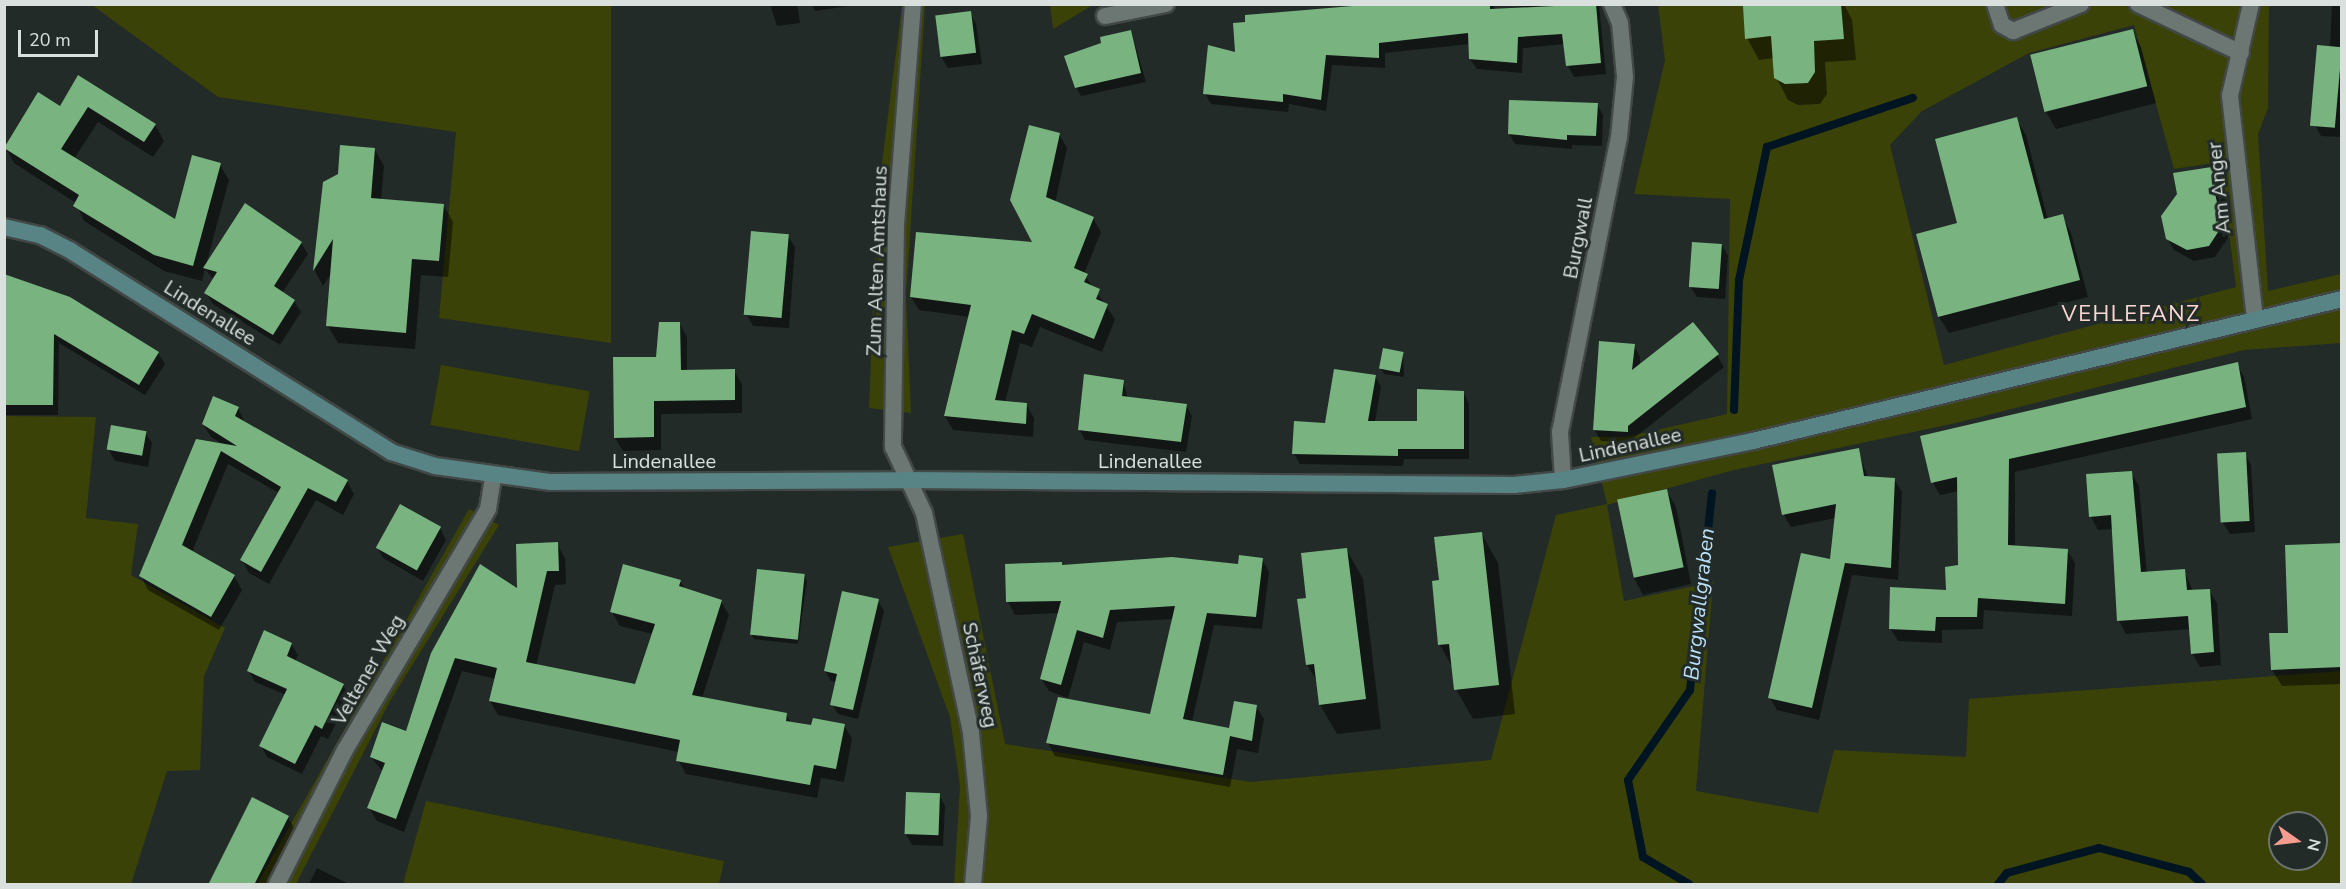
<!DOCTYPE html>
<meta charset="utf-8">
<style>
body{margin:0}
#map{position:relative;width:2346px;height:889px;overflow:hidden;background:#222b28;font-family:"Nunito Sans",sans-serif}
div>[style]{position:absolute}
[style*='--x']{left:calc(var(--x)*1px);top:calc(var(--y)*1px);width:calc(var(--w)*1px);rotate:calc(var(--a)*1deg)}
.green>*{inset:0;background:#3a4207;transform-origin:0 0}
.shadow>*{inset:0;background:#0007}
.stream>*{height:8px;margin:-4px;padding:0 4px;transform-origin:4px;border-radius:4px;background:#001421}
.building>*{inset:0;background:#78b380;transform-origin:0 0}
.roads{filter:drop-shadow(2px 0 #414846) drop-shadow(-2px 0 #414846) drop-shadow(0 2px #414846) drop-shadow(0 -2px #414846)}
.minor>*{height:16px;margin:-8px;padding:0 8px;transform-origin:8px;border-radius:8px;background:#6c7673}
.tertiary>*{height:16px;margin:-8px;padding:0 8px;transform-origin:8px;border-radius:8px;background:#6c7673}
.secondary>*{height:16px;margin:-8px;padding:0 8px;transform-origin:8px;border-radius:8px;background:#588486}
span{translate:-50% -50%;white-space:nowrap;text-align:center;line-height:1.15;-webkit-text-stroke:6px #222b28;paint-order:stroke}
.street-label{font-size:20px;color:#dae0de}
.water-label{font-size:21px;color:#bce0f8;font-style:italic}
.quarter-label{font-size:22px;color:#fcd8d3;letter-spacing:1.5px}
.frame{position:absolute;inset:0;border:6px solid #dae0de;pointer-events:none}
.north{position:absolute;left:2268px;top:811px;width:60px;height:60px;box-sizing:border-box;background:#222b28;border:2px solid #6c7371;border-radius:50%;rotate:104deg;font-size:16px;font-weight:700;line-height:24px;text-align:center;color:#dae0de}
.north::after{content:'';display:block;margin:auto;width:21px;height:27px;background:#f59c91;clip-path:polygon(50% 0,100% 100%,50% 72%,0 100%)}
.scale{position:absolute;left:18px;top:30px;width:80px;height:27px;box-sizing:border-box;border:3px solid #dae0de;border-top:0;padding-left:8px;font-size:18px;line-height:21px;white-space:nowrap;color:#dae0de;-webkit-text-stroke:4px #222b28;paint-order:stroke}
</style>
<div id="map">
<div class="green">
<i style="clip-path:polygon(92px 5px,611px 5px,611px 343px,439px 318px,456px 132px,218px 97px)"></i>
<i style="clip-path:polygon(902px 5px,925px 5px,906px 296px,911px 413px,869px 408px,877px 202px)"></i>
<i style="clip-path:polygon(1091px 5px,1091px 6px,1053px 29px,1050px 5px)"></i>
<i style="clip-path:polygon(evenodd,1658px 5px,2269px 5px,2268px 108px,2258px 134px,2268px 291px,2341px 274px,2341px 343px,2244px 350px,1956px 423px,1734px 470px,1607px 505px,1624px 601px,1713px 582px,1696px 791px,1818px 813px,1834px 750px,1966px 757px,1969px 699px,2341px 671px,2341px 884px,954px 884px,960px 786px,950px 717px,888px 547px,963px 534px,1005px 744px,1251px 782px,1491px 760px,1556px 515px,1607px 504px,1591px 437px,1626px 437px,1727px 414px,1730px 199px,1634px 194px,1665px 60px,1658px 5px,2134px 25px,2174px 169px,2220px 162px,2236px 287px,1944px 365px,1890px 145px,1922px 111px,2029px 53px,2134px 25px,1658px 5px,2280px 823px,2316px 823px,2316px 859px,2280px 859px,2280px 823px)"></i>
<i style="left:441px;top:365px;width:151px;height:61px;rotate:10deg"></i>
<i style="clip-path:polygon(5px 416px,96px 417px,86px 518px,138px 524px,131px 575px,225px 628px,204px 676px,200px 770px,167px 771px,131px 884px,5px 884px)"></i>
<i style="clip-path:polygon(469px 509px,499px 525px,390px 701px,296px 884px,257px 884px)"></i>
<i style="clip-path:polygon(426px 801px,724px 861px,719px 884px,403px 884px)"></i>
</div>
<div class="shadow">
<i style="clip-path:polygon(770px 4px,797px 4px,800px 23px,777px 26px)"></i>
<i style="clip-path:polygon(812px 4px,862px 4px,815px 11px)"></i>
<i style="clip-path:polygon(1372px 4px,1494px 4px,1495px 10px,1537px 4px,1599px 4px,1606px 74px,1574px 77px,1568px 66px,1565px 44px,1523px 48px,1522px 73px,1477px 69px,1470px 59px,1470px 44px,1385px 53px,1385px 68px,1332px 65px,1326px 111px,1289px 104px,1288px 112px,1211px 104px,1205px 93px,1236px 54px)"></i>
<i style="clip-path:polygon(1844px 4px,1852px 20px,1856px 60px,1825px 62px,1827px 94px,1820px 104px,1798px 105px,1788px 100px,1776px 77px,1774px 58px,1759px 60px,1747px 38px,1770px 4px)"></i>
<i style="clip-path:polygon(2327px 4px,2342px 4px,2342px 137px,2321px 136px,2315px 125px,2330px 47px,2332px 5px)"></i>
<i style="clip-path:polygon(970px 13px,976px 24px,982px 64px,948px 68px,941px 57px)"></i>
<i style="clip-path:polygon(1131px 31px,1146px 82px,1081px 96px,1076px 87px)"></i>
<i style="clip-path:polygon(2132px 31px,2141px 47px,2156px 103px,2056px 129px,2046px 112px)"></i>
<i style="clip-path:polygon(79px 77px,155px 125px,164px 141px,153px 157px,98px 122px,74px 159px,176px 222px,220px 165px,229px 180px,206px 265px,301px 243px,308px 254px,282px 293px,294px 301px,301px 312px,280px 345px,213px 304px,206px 293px,214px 280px,205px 269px,202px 281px,164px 271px,84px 221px,76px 203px,14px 163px,5px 147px,39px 94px,60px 108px)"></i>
<i style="clip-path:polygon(1597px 104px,1603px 115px,1602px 146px,1572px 145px,1572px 149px,1515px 144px,1509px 133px)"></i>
<i style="clip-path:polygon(2016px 119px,2026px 135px,2048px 220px,2062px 216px,2071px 233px,2088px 297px,1949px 333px,1939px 317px,1959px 224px)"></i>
<i style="clip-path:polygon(1059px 134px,1067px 148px,1055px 203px,1093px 218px,1101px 232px,1084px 274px,1115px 319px,1102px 352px,1040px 327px,1032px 347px,1020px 343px,1005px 402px,1026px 404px,1034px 418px,1033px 437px,953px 430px,945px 416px,970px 317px,919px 310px,911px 297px,1034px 243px)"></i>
<i style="clip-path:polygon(375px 150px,384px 166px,381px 200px,443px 205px,453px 222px,448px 277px,421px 275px,415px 349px,338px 343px,328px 326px,332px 272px,323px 286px,315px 271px,324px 183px)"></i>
<i style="clip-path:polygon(2218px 167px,2228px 203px,2220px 204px,2228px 238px,2215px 257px,2194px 261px,2174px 250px,2167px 238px)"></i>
<i style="clip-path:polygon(788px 236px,795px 247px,789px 328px,753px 326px,747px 315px)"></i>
<i style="clip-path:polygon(1722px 245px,1728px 256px,1725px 299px,1697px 297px,1690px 286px)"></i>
<i style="clip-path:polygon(4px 276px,158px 353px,165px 364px,145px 395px,59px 343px,58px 415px,4px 415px)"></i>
<i style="clip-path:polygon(680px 324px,687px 337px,687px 371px,734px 371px,742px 384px,742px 413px,661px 414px,661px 450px,623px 451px,615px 438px)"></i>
<i style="clip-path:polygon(1634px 345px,1640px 357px,1640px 367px,1717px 355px,1724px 367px,1634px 438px,1634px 443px,1601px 441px,1594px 429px)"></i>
<i style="clip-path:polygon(1403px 353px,1404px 377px,1384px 374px,1381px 369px)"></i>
<i style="clip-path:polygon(2237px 364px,2244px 377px,2252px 419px,2015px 472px,2015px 547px,2067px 550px,2075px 563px,2072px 616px,1984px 610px,1983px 629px,1942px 630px,1942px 643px,1898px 641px,1890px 628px,1947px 591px,1960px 567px,1959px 491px,1940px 495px,1933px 483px)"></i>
<i style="clip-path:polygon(1375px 376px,1381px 387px,1375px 422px,1418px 422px,1463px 392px,1469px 403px,1469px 459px,1404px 459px,1403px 466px,1300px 464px,1294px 454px)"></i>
<i style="clip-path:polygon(1123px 382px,1128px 398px,1186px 405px,1192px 416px,1186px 452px,1085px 440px,1079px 429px)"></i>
<i style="clip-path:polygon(238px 408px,245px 423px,347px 481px,354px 494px,343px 515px,316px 500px,269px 584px,249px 573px,242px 560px,279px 493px,228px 464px,192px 552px,234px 576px,242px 590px,219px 630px,148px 590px,141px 576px,224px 445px,211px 437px,203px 424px)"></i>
<i style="clip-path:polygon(145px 432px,152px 443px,148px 467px,115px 461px,109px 450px)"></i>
<i style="clip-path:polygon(1858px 450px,1868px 478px,1894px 479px,1902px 492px,1898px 580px,1852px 575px,1819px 720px,1777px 710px,1770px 698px,1832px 561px,1836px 518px,1791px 527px,1784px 515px)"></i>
<i style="clip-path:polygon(2245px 454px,2251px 465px,2255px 532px,2230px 534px,2223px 523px)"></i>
<i style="clip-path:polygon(2131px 473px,2139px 486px,2147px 574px,2184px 571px,2193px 591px,2209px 590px,2217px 603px,2221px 665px,2200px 667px,2192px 653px,2191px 629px,2126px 634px,2119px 621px,2113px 529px,2098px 530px,2091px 517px)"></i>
<i style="clip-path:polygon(1666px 490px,1676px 507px,1691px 584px,1643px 595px,1634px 578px)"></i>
<i style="clip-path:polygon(440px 528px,446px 540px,423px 581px,383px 558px,377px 547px)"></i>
<i style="clip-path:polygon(1481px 533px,1498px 563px,1515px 714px,1473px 719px,1456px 689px,1453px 668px,1440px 645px,1440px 581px)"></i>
<i style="clip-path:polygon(557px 544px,565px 558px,566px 584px,555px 585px,536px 666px,636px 686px,653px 634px,620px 626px,612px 612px,680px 581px,685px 589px,721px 601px,729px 615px,702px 698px,786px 714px,791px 723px,812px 727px,844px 725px,852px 739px,844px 782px,821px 778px,817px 798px,686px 774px,678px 760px,679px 752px,498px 715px,490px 701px,496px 679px,462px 671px,404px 832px,377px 821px,369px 808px,383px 772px,371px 757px,407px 733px,433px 653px,519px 591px)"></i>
<i style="clip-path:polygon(2342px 544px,2342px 684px,2282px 686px,2272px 670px)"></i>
<i style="clip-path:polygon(1346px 549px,1363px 579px,1381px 729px,1337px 734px,1320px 705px,1318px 683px,1307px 665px,1308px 600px)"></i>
<i style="clip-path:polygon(1262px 559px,1269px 572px,1262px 629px,1214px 625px,1192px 722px,1230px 729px,1256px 706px,1264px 719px,1258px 753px,1237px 749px,1230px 787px,1055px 756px,1048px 743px,1151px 715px,1173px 619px,1117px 622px,1110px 650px,1084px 642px,1068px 698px,1049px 691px,1041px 678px,1059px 613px,1015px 615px,1008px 602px,1006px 566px,1240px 566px)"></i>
<i style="clip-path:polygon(804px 575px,807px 581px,798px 644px,754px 639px,751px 634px)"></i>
<i style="clip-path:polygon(878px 601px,884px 611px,858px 719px,838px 714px,832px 704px,837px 682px,831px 681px,825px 671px)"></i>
<i style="clip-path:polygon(291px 644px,298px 655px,295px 661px,343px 685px,350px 696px,328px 739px,321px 736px,302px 774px,267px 757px,261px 746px,286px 695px,255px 682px,248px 670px)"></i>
<i style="clip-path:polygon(939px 795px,945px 806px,943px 846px,912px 845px,906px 834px)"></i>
<i style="clip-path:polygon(288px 817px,294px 828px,266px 884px,213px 884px)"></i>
<i style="clip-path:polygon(317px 868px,349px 884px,309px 884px)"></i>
</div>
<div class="stream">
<i style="--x:1734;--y:410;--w:130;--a:-87.8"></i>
<i style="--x:1739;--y:280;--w:136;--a:-78.1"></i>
<i style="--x:1767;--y:147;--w:154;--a:-18.6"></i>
<i style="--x:1689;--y:884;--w:53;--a:-149.6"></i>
<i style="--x:1643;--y:857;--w:78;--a:-101"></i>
<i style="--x:1628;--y:780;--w:109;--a:-55.4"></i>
<i style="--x:1690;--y:690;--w:198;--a:-83.6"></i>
<i style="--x:1998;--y:884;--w:14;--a:-51"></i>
<i style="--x:2007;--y:873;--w:95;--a:-15.2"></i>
<i style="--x:2099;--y:848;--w:93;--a:14.9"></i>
<i style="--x:2189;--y:872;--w:18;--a:43"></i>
</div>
<div class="building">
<i style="clip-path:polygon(1376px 4px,1490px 4px,1490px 9px,1596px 4px,1601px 63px,1566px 66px,1562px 34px,1518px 37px,1517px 63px,1469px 59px,1468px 33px,1379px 43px,1379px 58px,1326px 55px,1321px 100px,1283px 94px,1283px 102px,1203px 94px,1208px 45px,1235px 52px,1233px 23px,1245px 22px,1245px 15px)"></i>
<i style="clip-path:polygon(1841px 4px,1844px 39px,1814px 41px,1815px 72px,1808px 83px,1785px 84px,1774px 78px,1771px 36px,1745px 39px,1743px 6px)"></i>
<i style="left:971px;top:11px;width:42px;height:36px;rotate:83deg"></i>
<i style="left:2133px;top:29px;width:59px;height:106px;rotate:76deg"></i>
<i style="clip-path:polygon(1131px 30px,1141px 73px,1075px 88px,1064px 56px,1101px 43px,1100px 37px)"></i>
<i style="left:2317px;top:45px;width:25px;height:81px;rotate:5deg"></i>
<i style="clip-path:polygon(78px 75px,156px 124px,144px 142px,88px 107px,61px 149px,175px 219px,192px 155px,221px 163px,193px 266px,154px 255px,73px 206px,79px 195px,4px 148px,38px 92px,60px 106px)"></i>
<i style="clip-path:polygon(1509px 100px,1598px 103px,1596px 136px,1567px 135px,1567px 140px,1508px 134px)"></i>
<i style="clip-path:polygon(2017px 117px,2044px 219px,2063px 214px,2080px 280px,1938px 317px,1916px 234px,1957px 223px,1935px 139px)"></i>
<i style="clip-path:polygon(1029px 125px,1060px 133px,1046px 197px,1094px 217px,1074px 268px,1088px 274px,1084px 282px,1100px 289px,1096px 299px,1108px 304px,1094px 339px,1032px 314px,1024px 334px,1012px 330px,995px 400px,1027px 403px,1026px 424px,944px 416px,971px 305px,910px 297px,916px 232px,1032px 242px,1010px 200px)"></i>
<i style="clip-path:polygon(340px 145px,375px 148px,371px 198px,444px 204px,439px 261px,412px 259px,406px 333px,326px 326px,333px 239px,313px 271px,323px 182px,338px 174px)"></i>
<i style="clip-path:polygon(2218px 166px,2223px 191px,2215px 193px,2222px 226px,2209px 246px,2187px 250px,2166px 239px,2161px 216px,2177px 194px,2173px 173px)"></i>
<i style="clip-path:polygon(245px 203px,302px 242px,274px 286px,295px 300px,273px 335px,204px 293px,217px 272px,203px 268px)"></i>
<i style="left:751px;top:231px;width:38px;height:84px;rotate:5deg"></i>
<i style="left:1692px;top:242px;width:30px;height:45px;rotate:4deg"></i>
<i style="clip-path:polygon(4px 274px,70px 297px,159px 352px,139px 385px,54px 334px,53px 405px,4px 405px)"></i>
<i style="clip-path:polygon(659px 322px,680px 322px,681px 370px,735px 369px,735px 400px,654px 401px,654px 437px,614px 438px,613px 357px,656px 357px)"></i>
<i style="clip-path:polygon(1693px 322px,1719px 354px,1628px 426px,1628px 432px,1593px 430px,1599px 341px,1635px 344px,1632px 370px)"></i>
<i style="left:1383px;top:348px;width:21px;height:21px;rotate:11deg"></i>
<i style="clip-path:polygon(2238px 362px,2246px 407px,2009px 459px,2008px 545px,2068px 549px,2065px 604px,1978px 598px,1977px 617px,1936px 617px,1935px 631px,1889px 629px,1890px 587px,1946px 590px,1945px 567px,1958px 565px,1957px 477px,1931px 483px,1920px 436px)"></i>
<i style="clip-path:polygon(1334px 369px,1376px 375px,1368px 421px,1417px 421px,1417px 389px,1464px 391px,1464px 449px,1398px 449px,1398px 456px,1292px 454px,1294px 421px,1325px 423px)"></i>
<i style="clip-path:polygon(1084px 374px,1124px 380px,1122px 396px,1187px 404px,1181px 442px,1078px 430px)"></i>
<i style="clip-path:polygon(213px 396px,239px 407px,235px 416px,348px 480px,336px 502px,308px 488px,261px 572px,240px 560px,281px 487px,221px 451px,182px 545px,235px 575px,211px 617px,139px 576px,196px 439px,237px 446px,202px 424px)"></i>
<i style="left:111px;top:425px;width:36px;height:25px;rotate:10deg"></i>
<i style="clip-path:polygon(1859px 448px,1864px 476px,1895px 478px,1891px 568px,1845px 563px,1812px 708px,1768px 698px,1801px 553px,1830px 559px,1836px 504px,1782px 515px,1772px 465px)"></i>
<i style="left:2246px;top:452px;width:69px;height:29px;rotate:87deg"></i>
<i style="clip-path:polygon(2132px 471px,2141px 572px,2185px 569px,2187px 590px,2210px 589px,2214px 652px,2191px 654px,2188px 616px,2117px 621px,2111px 515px,2089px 517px,2086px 474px)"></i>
<i style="left:1667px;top:489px;width:80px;height:51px;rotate:78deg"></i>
<i style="left:400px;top:504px;width:47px;height:50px;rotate:29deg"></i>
<i style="clip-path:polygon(1482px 532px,1499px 685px,1454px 690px,1449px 644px,1438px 645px,1432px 581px,1439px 580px,1434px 537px)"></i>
<i style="clip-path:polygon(558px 542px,559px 571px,547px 571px,526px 662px,635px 684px,655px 624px,610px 612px,623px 564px,681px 580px,679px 586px,722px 600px,692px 695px,787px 713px,786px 721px,811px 725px,813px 718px,845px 724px,836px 769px,814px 765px,810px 785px,676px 761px,680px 740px,489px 701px,497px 668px,455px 658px,396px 819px,367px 808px,385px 763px,370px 757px,382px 722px,406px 731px,431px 653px,480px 564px,517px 588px,516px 544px)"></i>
<i style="clip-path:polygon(2342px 543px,2342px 667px,2271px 670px,2269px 633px,2288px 633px,2285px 545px)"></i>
<i style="clip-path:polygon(1347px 548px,1366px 699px,1319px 705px,1314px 664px,1306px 665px,1297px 599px,1306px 598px,1301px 553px)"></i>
<i style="clip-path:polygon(1239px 555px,1263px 558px,1256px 617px,1207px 613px,1183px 719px,1229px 728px,1234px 701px,1257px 705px,1252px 741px,1230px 736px,1223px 775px,1046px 743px,1058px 697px,1150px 714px,1175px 606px,1110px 610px,1103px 638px,1077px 630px,1061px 685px,1040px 679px,1061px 601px,1006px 602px,1005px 564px,1062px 562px,1062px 565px,1172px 557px,1238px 564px)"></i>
<i style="left:757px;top:569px;width:48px;height:66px;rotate:6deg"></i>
<i style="clip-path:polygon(842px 591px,879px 599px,853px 710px,830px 705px,837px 674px,824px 671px)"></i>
<i style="clip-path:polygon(264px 630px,292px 643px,287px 656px,344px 684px,322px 729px,315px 725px,295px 764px,259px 746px,287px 689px,247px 671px)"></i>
<i style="left:906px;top:792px;width:34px;height:42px;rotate:2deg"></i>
<i style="clip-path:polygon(252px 797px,289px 816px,254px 885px,208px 885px)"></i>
</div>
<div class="roads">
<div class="minor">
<i style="--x:913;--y:4;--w:221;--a:94.4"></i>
<i style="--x:896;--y:224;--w:223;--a:90.8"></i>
<i style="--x:893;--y:447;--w:73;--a:64.8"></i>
<i style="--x:924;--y:513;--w:225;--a:77.9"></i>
<i style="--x:971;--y:733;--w:83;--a:84.5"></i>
<i style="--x:979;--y:816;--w:68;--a:95"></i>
<i style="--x:1995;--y:4;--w:22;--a:72"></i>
<i style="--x:2002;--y:25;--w:13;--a:29"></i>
<i style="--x:2013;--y:31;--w:73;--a:-21.7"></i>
<i style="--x:2138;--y:4;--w:114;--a:25.4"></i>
<i style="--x:2251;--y:4;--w:94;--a:102.9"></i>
<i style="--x:2230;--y:96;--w:225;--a:83.6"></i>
<i style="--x:1105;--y:16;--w:62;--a:-11.1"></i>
<i style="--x:277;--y:884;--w:150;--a:-63.1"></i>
<i style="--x:345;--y:750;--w:280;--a:-59.3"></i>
<i style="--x:488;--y:509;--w:32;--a:-81"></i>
</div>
<div class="tertiary">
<i style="--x:1563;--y:480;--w:48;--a:-93.6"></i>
<i style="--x:1560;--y:432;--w:301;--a:-78.7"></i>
<i style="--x:1619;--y:137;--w:60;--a:-84.3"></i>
<i style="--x:1625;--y:77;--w:54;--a:-95.3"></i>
<i style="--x:1620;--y:23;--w:21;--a:-113"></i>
</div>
<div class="secondary">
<i style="--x:4;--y:227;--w:37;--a:13"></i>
<i style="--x:40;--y:235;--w:35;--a:27"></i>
<i style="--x:71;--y:251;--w:378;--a:32.1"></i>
<i style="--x:391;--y:452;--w:46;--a:17.7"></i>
<i style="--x:435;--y:466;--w:117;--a:7.9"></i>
<i style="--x:551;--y:482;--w:357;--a:-0.3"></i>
<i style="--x:908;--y:480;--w:606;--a:0.47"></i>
<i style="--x:1514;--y:485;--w:49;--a:-5.8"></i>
<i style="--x:1563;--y:480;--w:194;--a:-11.6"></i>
<i style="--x:1753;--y:441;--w:606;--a:-13.55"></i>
</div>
</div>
<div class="street-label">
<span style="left:2219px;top:188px;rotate:-96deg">Am Anger</span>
<span style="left:1578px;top:238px;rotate:-79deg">Burgwall</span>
<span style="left:877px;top:261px;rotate:-88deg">Zum Alten Amtshaus</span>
<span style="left:210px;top:313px;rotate:32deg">Lindenallee</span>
<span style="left:1630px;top:445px;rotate:-12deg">Lindenallee</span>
<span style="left:664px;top:461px">Lindenallee</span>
<span style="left:1150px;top:461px">Lindenallee</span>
<span style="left:368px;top:670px;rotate:-60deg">Veltener Weg</span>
<span style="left:980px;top:675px;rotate:78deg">Schäferweg</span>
</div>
<div class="water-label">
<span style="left:1699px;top:604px;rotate:-84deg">Burgwallgraben</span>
</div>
<div class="quarter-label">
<span style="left:2131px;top:315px">VEHLEFANZ</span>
</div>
<div class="frame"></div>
<div class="north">N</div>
<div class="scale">20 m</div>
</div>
